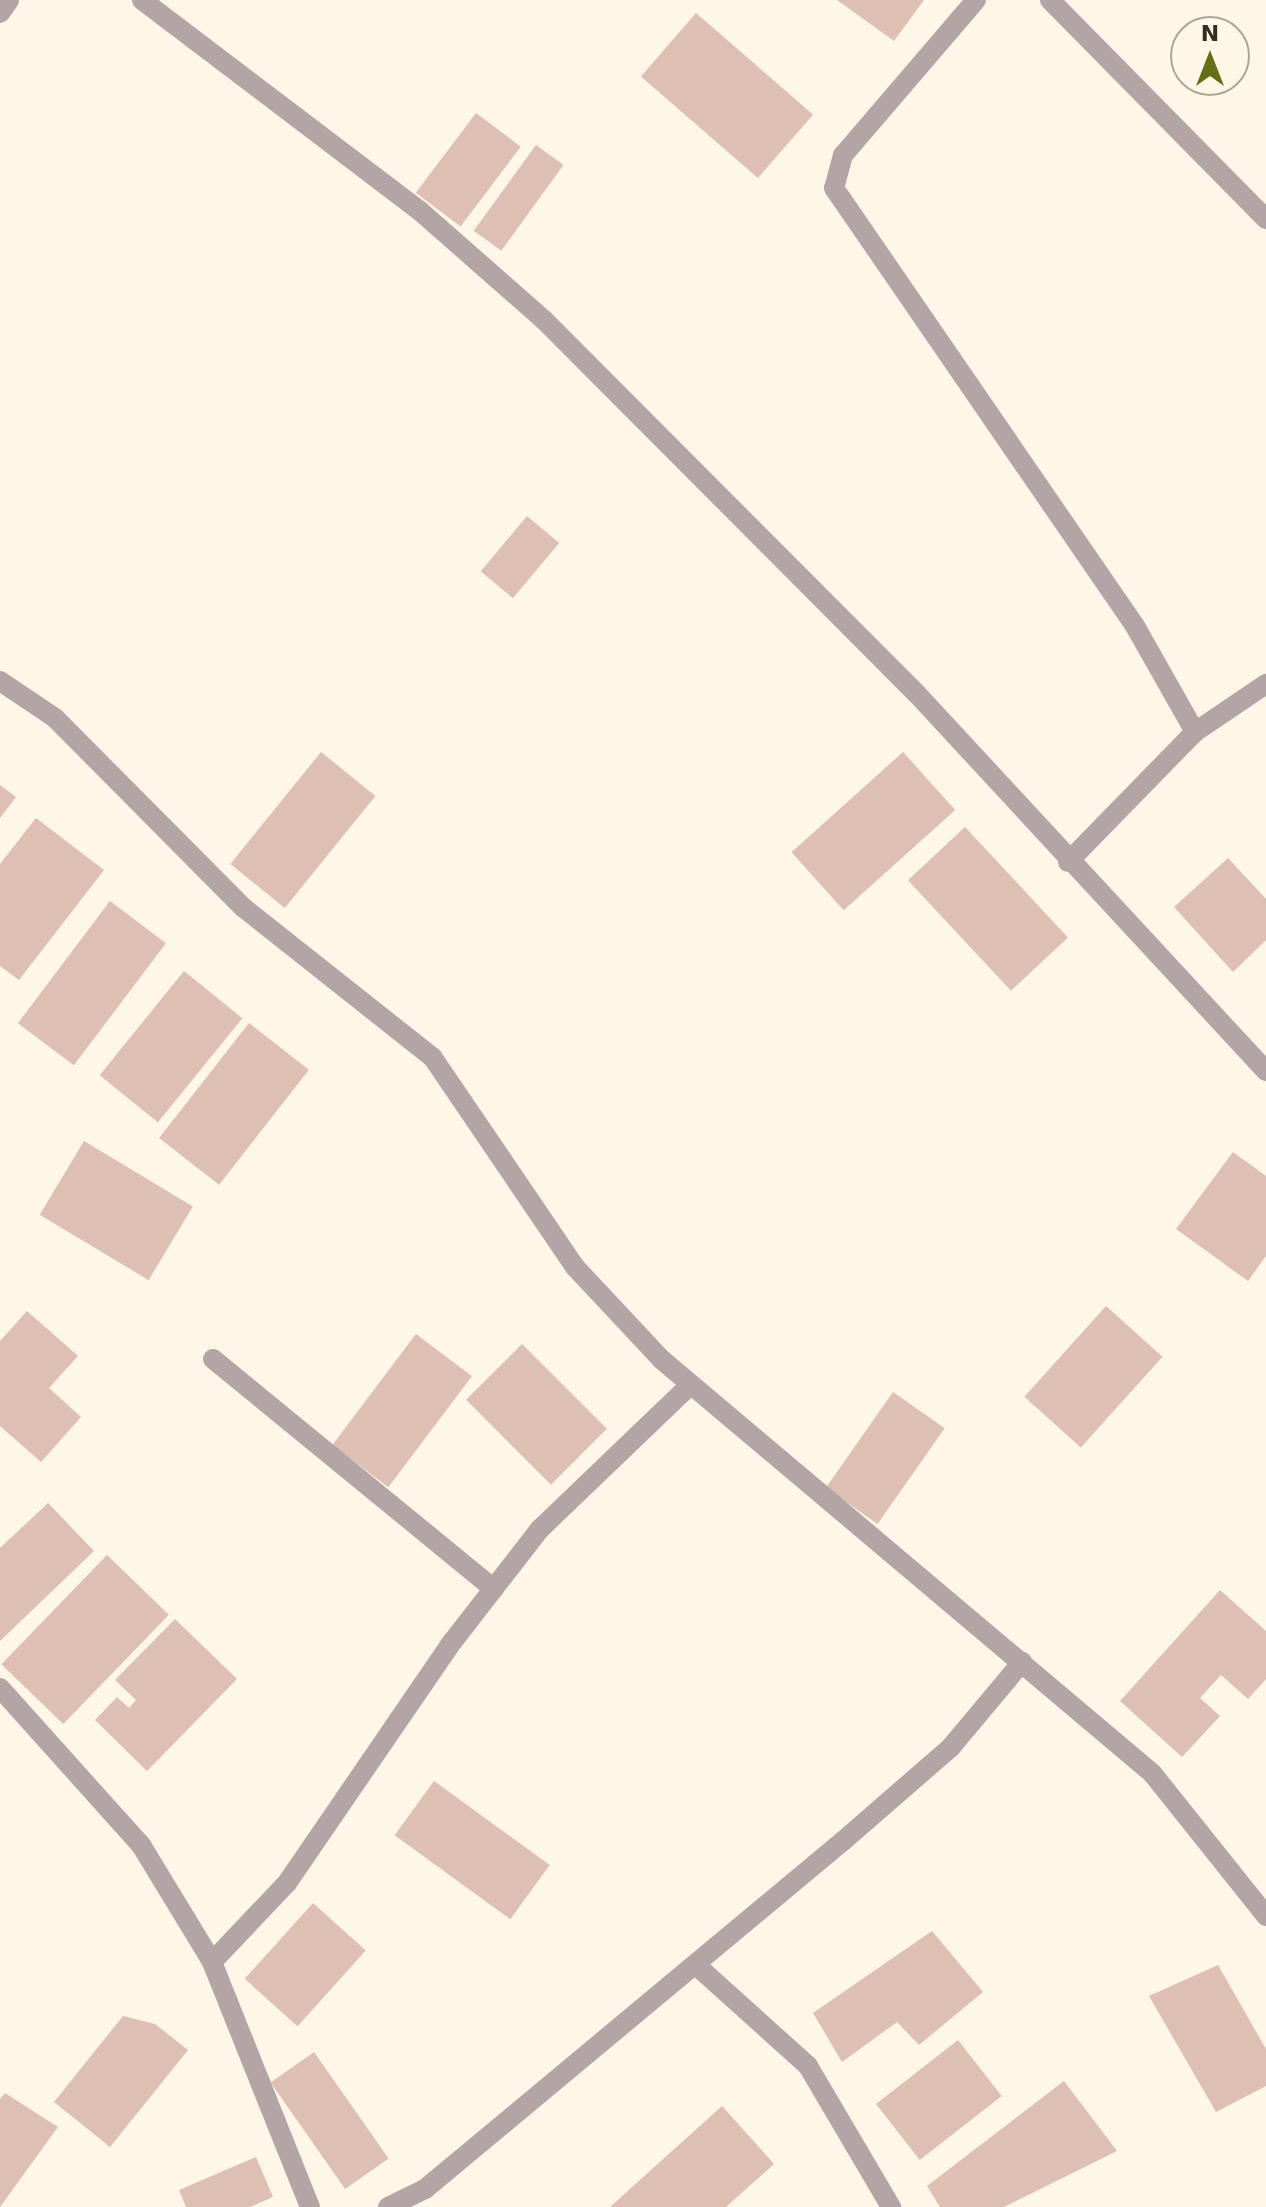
<!DOCTYPE html>
<style>
body{margin:0}
#map{position:relative;width:1266px;height:2207px;overflow:hidden;background:#fef6e6;font-family:"DejaVu Sans",sans-serif}
div>[style]{position:absolute}
[style*='--x']{left:calc(var(--x)*1px);top:calc(var(--y)*1px);width:calc(var(--w)*1px);rotate:calc(var(--a)*1deg)}
.building>*{inset:0;background:#ddbfb4;transform-origin:0 0}
.minor>*{height:20px;margin:-10px;padding:0 10px;transform-origin:10px;border-radius:10px;background:#b3a5a6}
span{translate:-50% -50%;white-space:nowrap;text-align:center;line-height:1.15;-webkit-text-stroke:6px #fef6e6;paint-order:stroke}
.north{position:absolute;left:1170px;top:16px;width:80px;height:80px;box-sizing:border-box;background:#fef6e6;border:2px solid #aca698;border-radius:50%;rotate:0deg;font-size:22px;font-weight:700;line-height:32px;text-align:center;color:#322d23}
.north::after{content:'';display:block;margin:auto;width:28px;height:36px;background:#646f18;clip-path:polygon(50% 0,100% 100%,50% 72%,0 100%)}
</style>
<div id="map">
<div class="building">
<i style="clip-path:polygon(837px 0,924px 0,894px 41px)"></i>
<i style="left:696px;top:13px;width:155px;height:84px;rotate:41deg"></i>
<i style="left:476px;top:113px;width:56px;height:100px;rotate:37deg"></i>
<i style="left:536px;top:145px;width:34px;height:106px;rotate:36deg"></i>
<i style="left:527px;top:516px;width:42px;height:72px;rotate:40deg"></i>
<i style="left:321px;top:752px;width:70px;height:144px;rotate:39deg"></i>
<i style="left:903px;top:752px;width:78px;height:150px;rotate:48deg"></i>
<i style="clip-path:polygon(0 785px,16px 797px,0 818px)"></i>
<i style="clip-path:polygon(36px 818px,104px 870px,19px 980px,0 966px,0 864px)"></i>
<i style="left:965px;top:827px;width:151px;height:78px;rotate:47deg"></i>
<i style="clip-path:polygon(1228px 858px,1266px 899px,1266px 940px,1233px 972px,1174px 907px)"></i>
<i style="left:110px;top:901px;width:70px;height:153px;rotate:37deg"></i>
<i style="left:184px;top:971px;width:75px;height:134px;rotate:39deg"></i>
<i style="left:249px;top:1023px;width:76px;height:146px;rotate:38deg"></i>
<i style="left:84px;top:1141px;width:127px;height:86px;rotate:31deg"></i>
<i style="clip-path:polygon(1233px 1152px,1266px 1176px,1266px 1256px,1248px 1281px,1176px 1229px)"></i>
<i style="left:1106px;top:1306px;width:76px;height:122px;rotate:42deg"></i>
<i style="clip-path:polygon(27px 1311px,78px 1356px,49px 1388px,81px 1417px,41px 1462px,0 1426px,0 1341px)"></i>
<i style="left:416px;top:1334px;width:70px;height:139px;rotate:37deg"></i>
<i style="left:522px;top:1344px;width:120px;height:79px;rotate:45deg"></i>
<i style="left:893px;top:1392px;width:63px;height:117px;rotate:35deg"></i>
<i style="clip-path:polygon(48px 1503px,94px 1551px,0 1641px,0 1548px)"></i>
<i style="left:107px;top:1555px;width:86px;height:152px;rotate:44deg"></i>
<i style="clip-path:polygon(1220px 1590px,1266px 1631px,1266px 1679px,1248px 1699px,1221px 1675px,1200px 1698px,1220px 1716px,1182px 1757px,1120px 1701px)"></i>
<i style="clip-path:polygon(175px 1619px,237px 1679px,147px 1771px,95px 1720px,117px 1697px,129px 1708px,136px 1700px,115px 1680px)"></i>
<i style="left:434px;top:1781px;width:143px;height:67px;rotate:36deg"></i>
<i style="left:313px;top:1903px;width:71px;height:102px;rotate:42deg"></i>
<i style="clip-path:polygon(932px 1931px,983px 1992px,919px 2045px,897px 2022px,842px 2062px,813px 2013px)"></i>
<i style="clip-path:polygon(1218px 1965px,1266px 2049px,1266px 2086px,1216px 2112px,1149px 1996px)"></i>
<i style="clip-path:polygon(123px 2016px,155px 2024px,188px 2050px,110px 2147px,54px 2102px)"></i>
<i style="left:958px;top:2040px;width:71px;height:104px;rotate:52deg"></i>
<i style="left:314px;top:2052px;width:130px;height:53px;rotate:55deg"></i>
<i style="clip-path:polygon(1064px 2081px,1117px 2151px,1004px 2207px,940px 2207px,927px 2186px)"></i>
<i style="clip-path:polygon(5px 2093px,58px 2127px,0 2207px,0 2099px)"></i>
<i style="clip-path:polygon(722px 2106px,774px 2164px,726px 2207px,610px 2207px)"></i>
<i style="clip-path:polygon(256px 2157px,273px 2197px,250px 2207px,186px 2207px,179px 2190px)"></i>
</div>
<div class="minor">
<i style="--x:142;--y:0;--w:349;--a:37.2"></i>
<i style="--x:420;--y:211;--w:165;--a:41.3"></i>
<i style="--x:544;--y:320;--w:528;--a:45.08"></i>
<i style="--x:917;--y:694;--w:514;--a:47.21"></i>
<i style="--x:976;--y:0;--w:204;--a:130.6"></i>
<i style="--x:843;--y:155;--w:34;--a:105"></i>
<i style="--x:834;--y:188;--w:531;--a:55.5"></i>
<i style="--x:1135;--y:626;--w:122;--a:60.5"></i>
<i style="--x:1050;--y:0;--w:308;--a:45.4"></i>
<i style="--x:0;--y:13;--w:16;--a:-55"></i>
<i style="--x:0;--y:681;--w:66;--a:33.9"></i>
<i style="--x:55;--y:718;--w:268;--a:45.2"></i>
<i style="--x:244;--y:908;--w:241;--a:38.4"></i>
<i style="--x:433;--y:1058;--w:253;--a:55.8"></i>
<i style="--x:575;--y:1267;--w:126;--a:46.9"></i>
<i style="--x:661;--y:1359;--w:642;--a:40.14"></i>
<i style="--x:1152;--y:1773;--w:183;--a:51.4"></i>
<i style="--x:1068;--y:862;--w:182;--a:-45.7"></i>
<i style="--x:1195;--y:732;--w:86;--a:-34.1"></i>
<i style="--x:213;--y:1359;--w:363;--a:39.3"></i>
<i style="--x:0;--y:1688;--w:211;--a:48.1"></i>
<i style="--x:141;--y:1845;--w:137;--a:58.7"></i>
<i style="--x:212;--y:1962;--w:264;--a:68.2"></i>
<i style="--x:212;--y:1962;--w:109;--a:-46.5"></i>
<i style="--x:287;--y:1883;--w:293;--a:-55.6"></i>
<i style="--x:453;--y:1641;--w:142;--a:-52.2"></i>
<i style="--x:540;--y:1529;--w:208;--a:-43.8"></i>
<i style="--x:696;--y:1965;--w:151;--a:42"></i>
<i style="--x:808;--y:2066;--w:164;--a:59.5"></i>
<i style="--x:388;--y:2207;--w:41;--a:-25.9"></i>
<i style="--x:425;--y:2189;--w:544;--a:-39.78"></i>
<i style="--x:843;--y:1841;--w:143;--a:-41"></i>
<i style="--x:951;--y:1747;--w:111;--a:-50.1"></i>
</div>
<div class="north">N</div>
</div>
